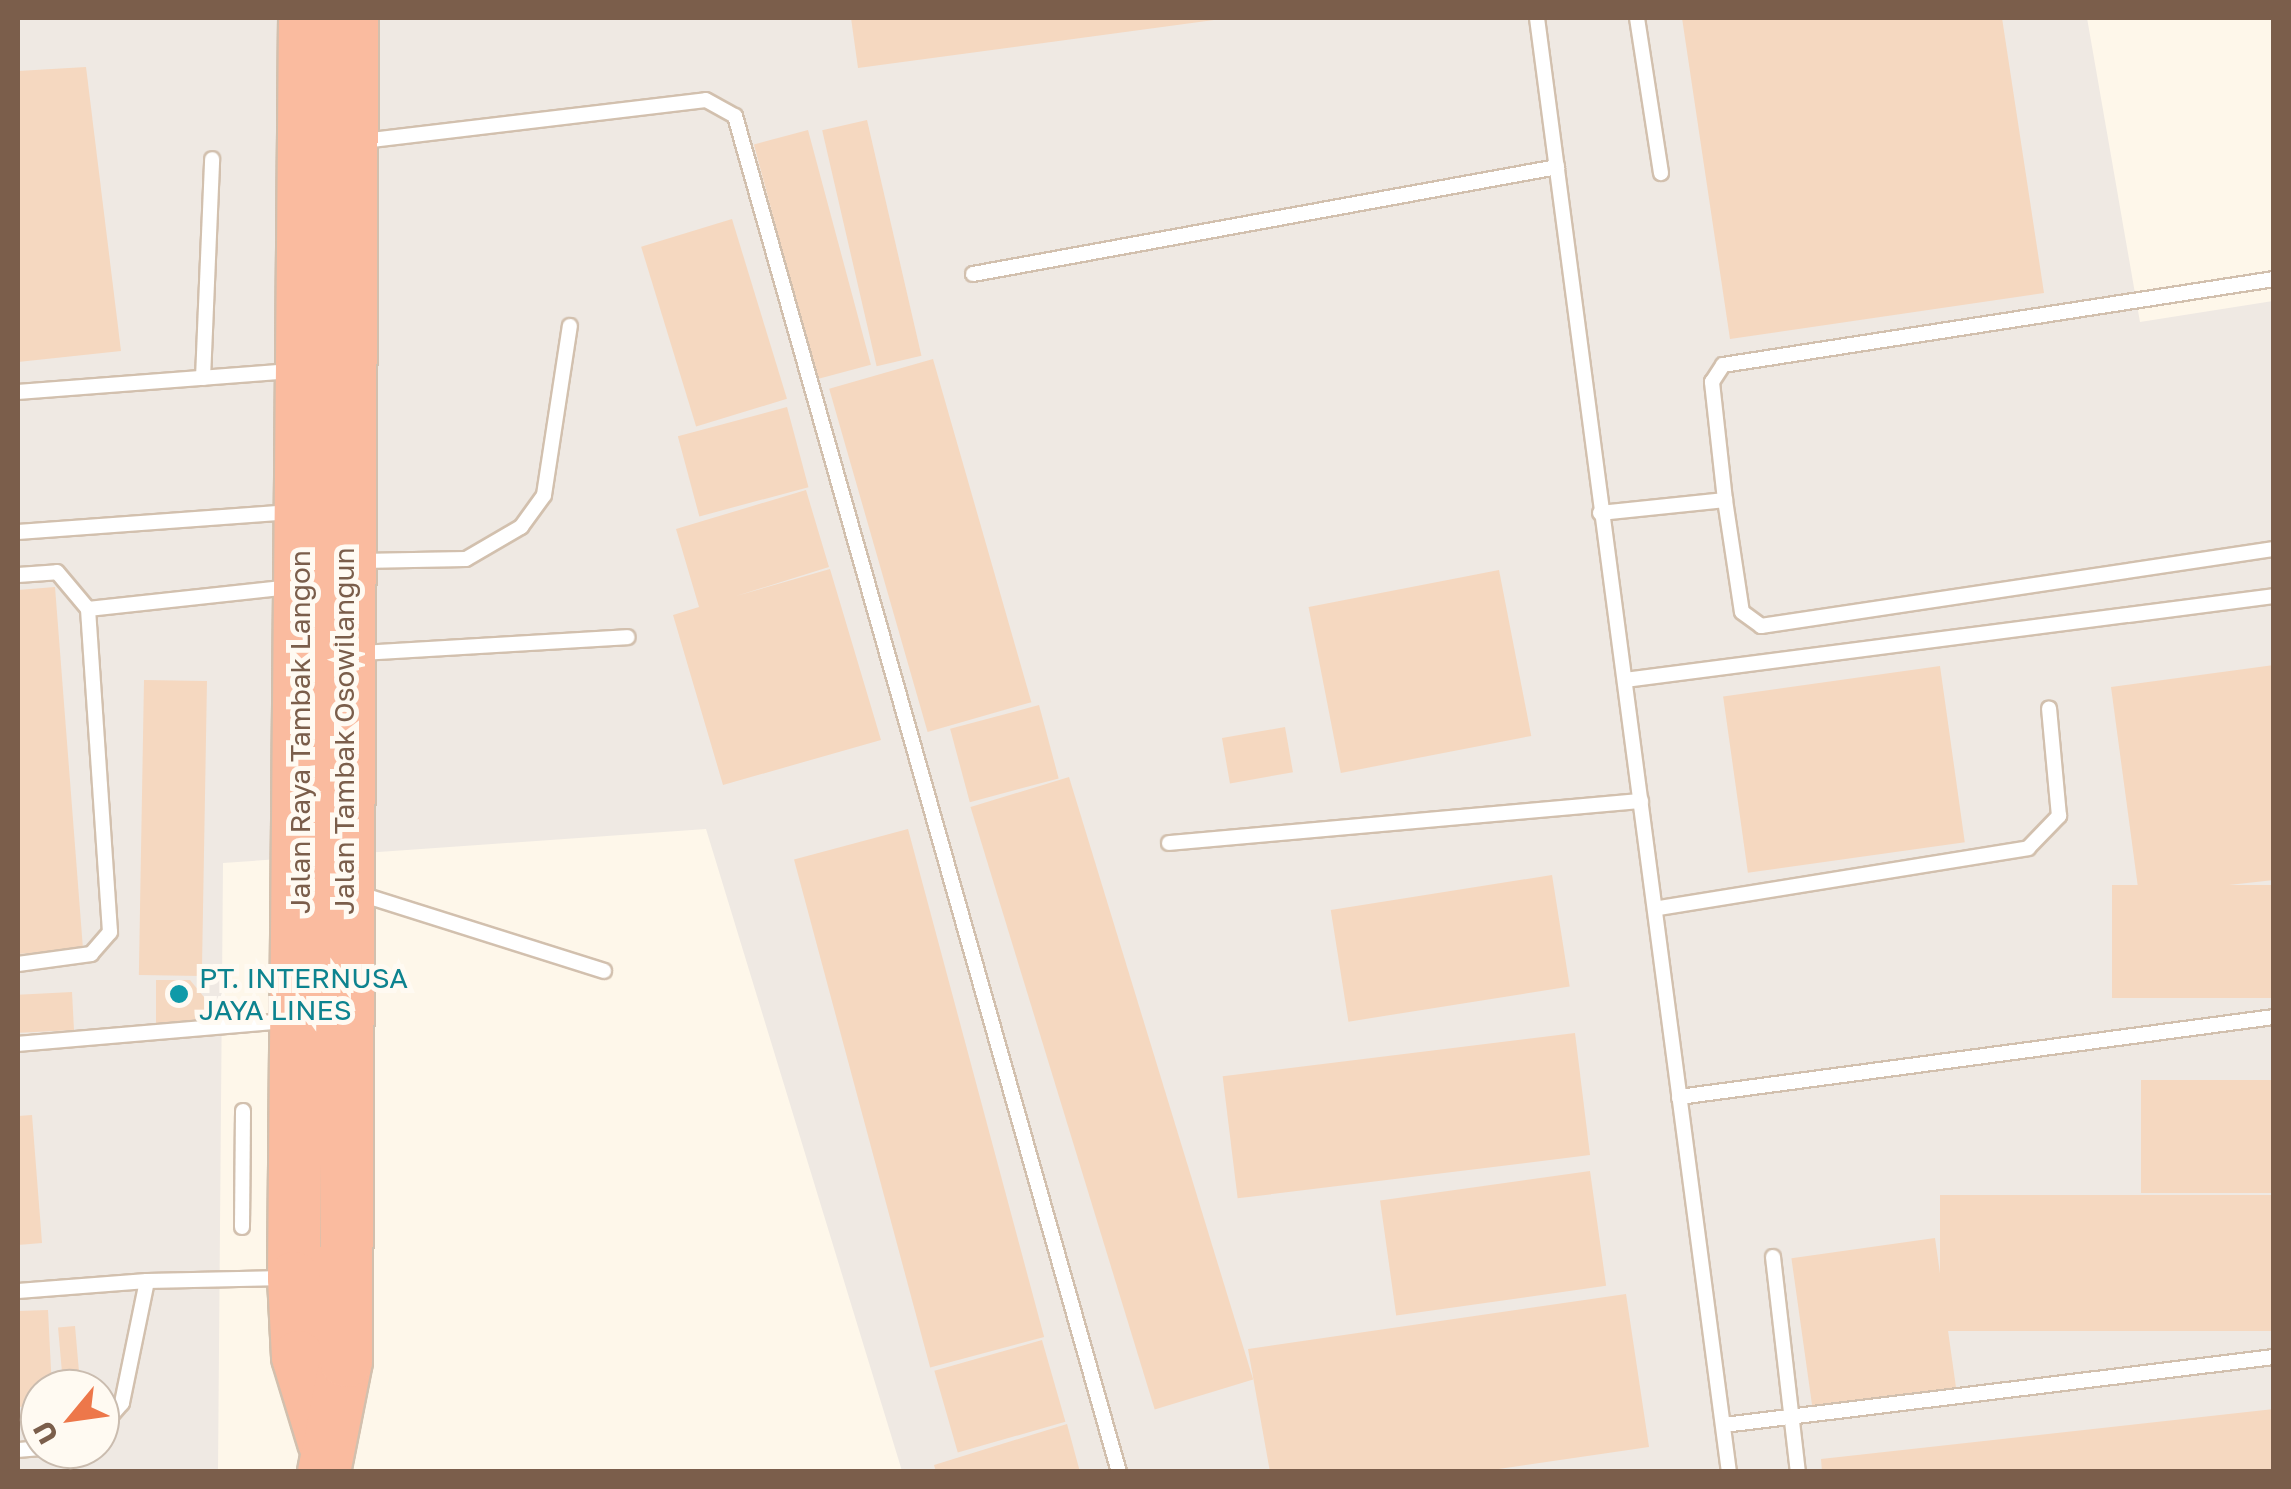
<!DOCTYPE html>
<style>
body{margin:0}
#map{position:relative;width:2291px;height:1489px;overflow:hidden;background:#fef7ea;font-family:"Golos Text",sans-serif}
div>[style]{position:absolute}
[style*='--x']{left:calc(var(--x)*1px);top:calc(var(--y)*1px);width:calc(var(--w)*1px);rotate:calc(var(--a)*1deg)}
.industrial>*{inset:0;background:#efe9e3}
.building>*{inset:0;background:#f5d8c0;transform-origin:0 0}
.roads{filter:drop-shadow(2px 0 #d2c0ae) drop-shadow(-2px 0 #d2c0ae) drop-shadow(0 2px #d2c0ae) drop-shadow(0 -2px #d2c0ae)}
.lane>*{height:14px;margin:-7px;padding:0 7px;transform-origin:7px;border-radius:7px;background:#fff}
.highway>*{height:52px;margin:-26px;padding:0 26px;transform-origin:26px;border-radius:26px;background:#fabb9f}
.dots>*{width:28px;height:28px;translate:-50% -50%;box-sizing:border-box;border:5px solid #fffaf2;border-radius:50%}
span{translate:-50% -50%;white-space:nowrap;text-align:center;line-height:1.15;-webkit-text-stroke:10px #fffaf2;paint-order:stroke}
.street-label{font-size:28px;color:#7b5e4b}
.culture-label{font-size:28px;color:#0d838f}
.left{translate:0 -50%;text-align:left}
.frame{position:absolute;inset:0;border:20px solid #7b5e4b;pointer-events:none}
.north{position:absolute;left:20px;top:1369px;width:100px;height:100px;box-sizing:border-box;background:#fffaf2;border:2px solid #cabcaf;border-radius:50%;rotate:241deg;font-size:28px;font-weight:700;line-height:40px;text-align:center;color:#7b5e4b}
.north::after{content:'';display:block;margin:auto;width:35px;height:45px;background:#ed774a;clip-path:polygon(50% 0,100% 100%,50% 72%,0 100%)}
</style>
<div id="map">
<div class="industrial">
<i style="clip-path:polygon(evenodd,18px 18px,2087px 18px,2140px 322px,2273px 301px,2273px 1471px,902px 1471px,706px 829px,223px 863px,218px 1471px,18px 1471px,18px 18px,40px 1389px,100px 1389px,100px 1449px,40px 1449px,40px 1389px)"></i>
</div>
<div class="building">
<i style="clip-path:polygon(851px 18px,1214px 18px,1214px 20px,858px 68px)"></i>
<i style="clip-path:polygon(1682px 18px,2002px 18px,2044px 293px,1730px 339px)"></i>
<i style="clip-path:polygon(86px 67px,121px 351px,18px 362px,18px 71px)"></i>
<i style="left:867px;top:120px;width:242px;height:46px;rotate:77deg"></i>
<i style="left:808px;top:130px;width:243px;height:56px;rotate:75deg"></i>
<i style="left:732px;top:219px;width:188px;height:95px;rotate:73deg"></i>
<i style="left:933px;top:359px;width:357px;height:108px;rotate:74deg"></i>
<i style="left:787px;top:407px;width:83px;height:113px;rotate:75deg"></i>
<i style="clip-path:polygon(806px 490px,829px 567px,736px 596px,830px 569px,881px 740px,723px 785px,673px 615px,699px 607px,676px 529px)"></i>
<i style="left:1499px;top:570px;width:169px;height:194px;rotate:79deg"></i>
<i style="clip-path:polygon(55px 587px,83px 949px,18px 954px,18px 590px)"></i>
<i style="clip-path:polygon(2274px 665px,2274px 880px,2139px 895px,2111px 687px)"></i>
<i style="left:1940px;top:666px;width:178px;height:219px;rotate:82deg"></i>
<i style="left:144px;top:680px;width:63px;height:295px;rotate:1deg"></i>
<i style="left:1039px;top:705px;width:76px;height:92px;rotate:75deg"></i>
<i style="left:1285px;top:727px;width:46px;height:64px;rotate:80deg"></i>
<i style="left:1069px;top:777px;width:630px;height:103px;rotate:73deg"></i>
<i style="left:908px;top:829px;width:526px;height:118px;rotate:75deg"></i>
<i style="left:1552px;top:875px;width:113px;height:224px;rotate:81deg"></i>
<i style="left:2274px;top:885px;width:113px;height:162px;rotate:90deg"></i>
<i style="clip-path:polygon(156px 980px,190px 980px,213px 1008px,191px 1029px,156px 1029px)"></i>
<i style="left:72px;top:992px;width:38px;height:54px;rotate:87deg"></i>
<i style="left:1575px;top:1033px;width:123px;height:355px;rotate:83deg"></i>
<i style="left:2274px;top:1080px;width:113px;height:133px;rotate:90deg"></i>
<i style="clip-path:polygon(32px 1115px,42px 1243px,18px 1245px,18px 1116px)"></i>
<i style="left:1590px;top:1171px;width:116px;height:212px;rotate:82deg"></i>
<i style="left:2274px;top:1195px;width:136px;height:334px;rotate:90deg"></i>
<i style="left:1935px;top:1238px;width:157px;height:145px;rotate:82deg"></i>
<i style="clip-path:polygon(1626px 1294px,1649px 1447px,1478px 1472px,1270px 1472px,1248px 1349px)"></i>
<i style="clip-path:polygon(48px 1310px,52px 1389px,40px 1389px,40px 1406px,18px 1407px,18px 1311px)"></i>
<i style="left:75px;top:1326px;width:63px;height:17px;rotate:85deg"></i>
<i style="left:1042px;top:1340px;width:85px;height:112px;rotate:74deg"></i>
<i style="clip-path:polygon(2274px 1409px,2274px 1472px,1822px 1472px,1821px 1459px)"></i>
<i style="clip-path:polygon(1067px 1424px,1080px 1472px,936px 1472px,934px 1465px)"></i>
</div>
<div class="roads">
<div class="lane">
<i style="--x:1537;--y:18;--w:1467;--a:82.48"></i>
<i style="--x:1637;--y:18;--w:157;--a:81.2"></i>
<i style="--x:363;--y:141;--w:345;--a:-6.8"></i>
<i style="--x:706;--y:100;--w:33;--a:29"></i>
<i style="--x:735;--y:116;--w:1409;--a:74.19"></i>
<i style="--x:973;--y:274;--w:594;--a:-10.38"></i>
<i style="--x:203;--y:378;--w:219;--a:-87.6"></i>
<i style="--x:18;--y:392;--w:277;--a:-4.4"></i>
<i style="--x:1725;--y:500;--w:119;--a:-96.3"></i>
<i style="--x:1712;--y:382;--w:20;--a:-57"></i>
<i style="--x:1723;--y:365;--w:558;--a:-8.87"></i>
<i style="--x:1600;--y:513;--w:126;--a:-5.9"></i>
<i style="--x:1725;--y:500;--w:113;--a:81.4"></i>
<i style="--x:1742;--y:612;--w:24;--a:36"></i>
<i style="--x:1761;--y:626;--w:519;--a:-8.54"></i>
<i style="--x:18;--y:532;--w:274;--a:-4.2"></i>
<i style="--x:361;--y:561;--w:105;--a:-1.1"></i>
<i style="--x:466;--y:559;--w:64;--a:-30.2"></i>
<i style="--x:521;--y:527;--w:39;--a:-54"></i>
<i style="--x:544;--y:495;--w:171;--a:-81.3"></i>
<i style="--x:18;--y:575;--w:39;--a:-4"></i>
<i style="--x:57;--y:572;--w:48;--a:50"></i>
<i style="--x:88;--y:609;--w:205;--a:-6.2"></i>
<i style="--x:360;--y:653;--w:268;--a:-3.4"></i>
<i style="--x:1625;--y:680;--w:654;--a:-7.37"></i>
<i style="--x:1169;--y:843;--w:474;--a:-5.1"></i>
<i style="--x:357;--y:893;--w:259;--a:17.5"></i>
<i style="--x:1659;--y:908;--w:374;--a:-9.2"></i>
<i style="--x:2028;--y:848;--w:45;--a:-45.9"></i>
<i style="--x:2059;--y:816;--w:108;--a:-95.3"></i>
<i style="--x:18;--y:964;--w:74;--a:-7.8"></i>
<i style="--x:91;--y:954;--w:29;--a:-49"></i>
<i style="--x:110;--y:932;--w:324;--a:-93.9"></i>
<i style="--x:18;--y:1044;--w:267;--a:-4.9"></i>
<i style="--x:1679;--y:1097;--w:600;--a:-7.66"></i>
<i style="--x:242;--y:1227;--w:116;--a:-89.5"></i>
<i style="--x:1773;--y:1257;--w:216;--a:83.4"></i>
<i style="--x:147;--y:1281;--w:138;--a:-1.2"></i>
<i style="--x:18;--y:1291;--w:129;--a:-4.4"></i>
<i style="--x:147;--y:1281;--w:125;--a:101.6"></i>
<i style="--x:122;--y:1403;--w:33;--a:131"></i>
<i style="--x:1724;--y:1425;--w:554;--a:-7.05"></i>
<i style="--x:18;--y:1450;--w:22;--a:-5"></i>
</div>
<div class="highway">
<i style="--x:305;--y:18;--w:1260;--a:90.5"></i>
<i style="--x:294;--y:1278;--w:79;--a:87.1"></i>
<i style="--x:298;--y:1357;--w:89;--a:73"></i>
<i style="--x:324;--y:1472;--w:113;--a:-78.8"></i>
<i style="--x:346;--y:1361;--w:1343;--a:-89.74"></i>
</div>
</div>
<div class="dots">
<i style="left:179px;top:994px;background:#0f9aa8"></i>
</div>
<div class="street-label">
<span style="left:344px;top:731px;rotate:-90deg">Jalan Tambak Osowilangun</span>
<span style="left:300px;top:732px;rotate:-90deg">Jalan Raya Tambak Langon</span>
</div>
<div class="culture-label">
<span class="left" style="left:199px;top:994px">PT. INTERNUSA<br>JAYA LINES</span>
</div>
<div class="frame"></div>
<div class="north">U</div>
</div>
